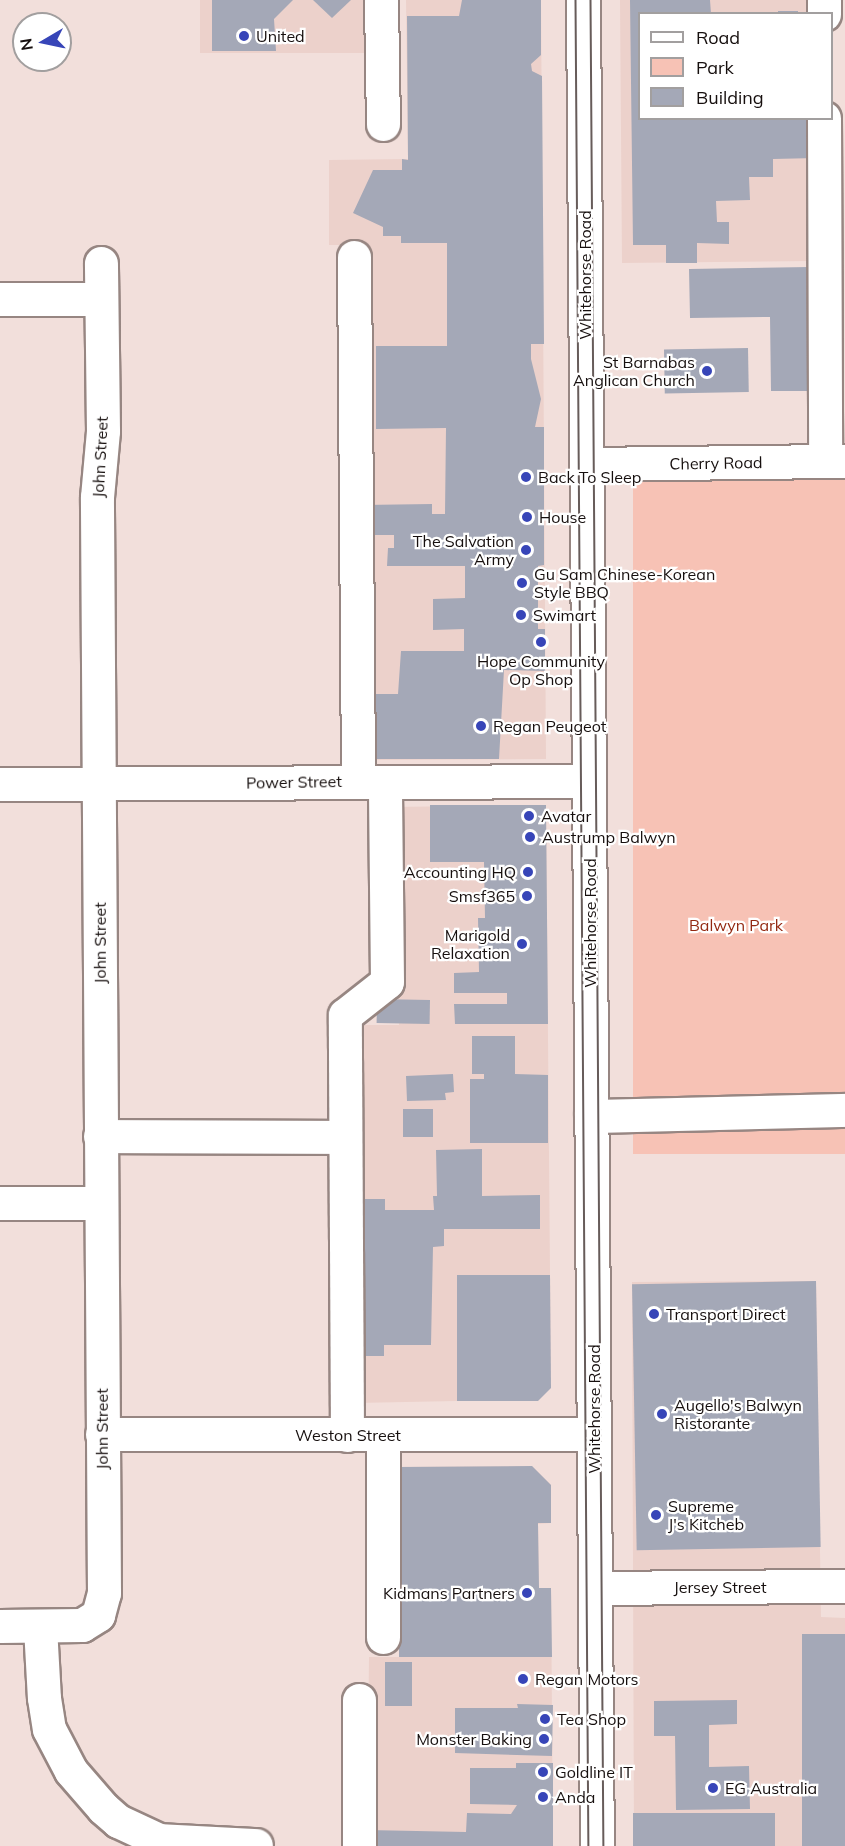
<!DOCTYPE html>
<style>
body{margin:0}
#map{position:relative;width:845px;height:1846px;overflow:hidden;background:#f2dfdb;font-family:Mulish,sans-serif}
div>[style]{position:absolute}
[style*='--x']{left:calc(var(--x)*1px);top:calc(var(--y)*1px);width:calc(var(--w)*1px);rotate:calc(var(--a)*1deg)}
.built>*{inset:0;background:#ecd1cb;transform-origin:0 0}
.green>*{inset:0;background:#f7c2b5;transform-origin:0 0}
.building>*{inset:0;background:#a4a8b7;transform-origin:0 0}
.roads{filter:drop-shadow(2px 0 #978682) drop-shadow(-2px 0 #978682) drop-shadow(0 2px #978682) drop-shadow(0 -2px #978682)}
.minor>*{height:33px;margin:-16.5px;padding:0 16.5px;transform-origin:16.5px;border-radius:16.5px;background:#fff}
.major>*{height:33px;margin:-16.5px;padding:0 16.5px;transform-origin:16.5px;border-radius:16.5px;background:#fff}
.tram>*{height:1.5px;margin:-0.75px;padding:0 0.75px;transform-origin:0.75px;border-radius:0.75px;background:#675c5a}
.dots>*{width:16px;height:16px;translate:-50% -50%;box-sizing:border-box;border:3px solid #fff;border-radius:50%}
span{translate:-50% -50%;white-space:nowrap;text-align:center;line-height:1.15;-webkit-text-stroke:4.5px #fff;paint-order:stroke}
.poi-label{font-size:16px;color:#160f0e}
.left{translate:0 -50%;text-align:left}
.right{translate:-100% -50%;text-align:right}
.street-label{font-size:16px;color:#160f0e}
.park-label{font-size:16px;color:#932912}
.legend{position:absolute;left:638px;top:12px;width:195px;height:108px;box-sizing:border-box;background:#fff;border:2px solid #a29f9f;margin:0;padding:8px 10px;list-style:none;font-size:18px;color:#160f0e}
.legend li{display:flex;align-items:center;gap:12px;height:30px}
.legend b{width:30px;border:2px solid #a29f9f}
.north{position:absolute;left:12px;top:12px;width:60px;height:60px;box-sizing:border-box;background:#fff;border:2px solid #a29f9f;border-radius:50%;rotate:261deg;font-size:16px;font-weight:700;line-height:24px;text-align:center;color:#160f0e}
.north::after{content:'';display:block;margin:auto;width:21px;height:27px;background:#3745b8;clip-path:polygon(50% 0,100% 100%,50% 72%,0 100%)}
</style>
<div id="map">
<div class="built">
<i style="left:200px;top:0;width:179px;height:53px"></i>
<i style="clip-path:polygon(406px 0,541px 0,546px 759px,347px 760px,346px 245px,329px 245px,329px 160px,408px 159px)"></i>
<i style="clip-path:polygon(620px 0,807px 0,807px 13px,640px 14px,640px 118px,808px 119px,809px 261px,622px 263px)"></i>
<i style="clip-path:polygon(546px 805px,551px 1388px,457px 1401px,355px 1403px,353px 1025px,399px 1025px,390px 807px)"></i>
<i style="clip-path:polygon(816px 1281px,821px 1617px,845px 1618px,845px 1846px,634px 1846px,632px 1282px)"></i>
<i style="clip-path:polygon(532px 1466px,551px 1485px,551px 1523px,538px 1524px,539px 1588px,551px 1588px,553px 1846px,367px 1846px,369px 1657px,399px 1657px,398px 1467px)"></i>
</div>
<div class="green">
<i style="left:845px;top:473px;width:681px;height:212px;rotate:90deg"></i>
</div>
<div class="building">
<i style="clip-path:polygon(212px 0,293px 0,274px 19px,276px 51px,212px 51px)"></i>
<i style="clip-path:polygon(313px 0,351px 0,332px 18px)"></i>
<i style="clip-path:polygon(462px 0,541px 0,541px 55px,531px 64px,532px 71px,542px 76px,544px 344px,531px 344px,531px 359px,541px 399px,535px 427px,544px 427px,544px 565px,538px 566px,538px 629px,545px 629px,545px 671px,504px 670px,499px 759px,365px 759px,365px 694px,398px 694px,401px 651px,464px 651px,464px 629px,433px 630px,433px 599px,465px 598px,465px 566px,387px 566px,388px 548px,394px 548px,394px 535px,369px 535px,362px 505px,432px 504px,432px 514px,445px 514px,446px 428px,376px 429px,376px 346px,447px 346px,447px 243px,401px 243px,401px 236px,383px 236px,383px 227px,353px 213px,373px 170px,402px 170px,402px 159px,408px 160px,407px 16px,459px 16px)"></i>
<i style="clip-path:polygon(630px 0,710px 0,711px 14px,639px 14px,639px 118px,816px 118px,816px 158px,773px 159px,773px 177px,749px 177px,750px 200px,716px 201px,717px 222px,729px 222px,729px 244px,697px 243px,697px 263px,666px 263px,666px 245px,633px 245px)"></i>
<i style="left:778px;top:11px;width:20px;height:3px"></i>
<i style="clip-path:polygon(810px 267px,811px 391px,771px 391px,770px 317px,690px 318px,689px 269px)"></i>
<i style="left:748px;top:348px;width:44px;height:84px;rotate:89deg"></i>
<i style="clip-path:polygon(430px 805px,546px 805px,548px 1024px,455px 1024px,454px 1004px,507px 1004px,507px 993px,454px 993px,454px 973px,479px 972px,478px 918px,485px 918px,484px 862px,430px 862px)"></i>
<i style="left:377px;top:999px;width:53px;height:24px;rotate:1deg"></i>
<i style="clip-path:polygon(472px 1036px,515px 1036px,515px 1074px,548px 1075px,548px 1143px,470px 1143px,470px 1079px,484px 1079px,484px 1074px,472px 1074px)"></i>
<i style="clip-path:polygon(453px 1074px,454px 1092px,445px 1093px,446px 1100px,407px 1101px,406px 1076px)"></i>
<i style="left:433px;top:1109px;width:28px;height:30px;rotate:90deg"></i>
<i style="clip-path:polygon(482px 1149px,482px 1196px,540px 1195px,540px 1229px,444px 1229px,444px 1246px,433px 1247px,431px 1345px,384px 1345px,384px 1356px,355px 1356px,354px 1199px,385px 1199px,385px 1210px,434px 1210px,433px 1196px,437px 1196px,436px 1150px)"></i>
<i style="clip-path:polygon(457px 1275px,550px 1275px,551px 1388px,538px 1401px,457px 1401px)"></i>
<i style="left:816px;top:1281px;width:266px;height:184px;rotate:89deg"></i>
<i style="clip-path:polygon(532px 1466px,551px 1485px,551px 1523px,538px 1523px,539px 1588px,551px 1588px,552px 1657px,399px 1657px,398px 1467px)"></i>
<i style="left:802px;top:1634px;width:43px;height:212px"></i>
<i style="left:385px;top:1662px;width:27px;height:44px"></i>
<i style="clip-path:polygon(737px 1700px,737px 1724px,709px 1725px,709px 1767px,749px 1766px,750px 1809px,676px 1810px,675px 1736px,654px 1736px,654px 1701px)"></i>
<i style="clip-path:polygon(517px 1704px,553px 1705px,552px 1756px,455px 1753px,455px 1708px,518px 1708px)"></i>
<i style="clip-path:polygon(516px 1763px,553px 1763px,553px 1846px,367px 1846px,367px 1830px,466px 1832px,467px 1813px,511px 1814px,517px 1805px,470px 1804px,470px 1768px,516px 1768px)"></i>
<i style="left:775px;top:1813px;width:33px;height:142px;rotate:90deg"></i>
</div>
<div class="roads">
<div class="minor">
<i style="--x:381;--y:0;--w:124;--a:89.1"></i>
<i style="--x:824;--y:0;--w:14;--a:90"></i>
<i style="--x:824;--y:118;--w:343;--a:89.8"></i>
<i style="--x:354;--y:257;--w:525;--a:89.56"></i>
<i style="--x:0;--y:299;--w:101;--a:0"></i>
<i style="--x:587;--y:464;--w:258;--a:-0.7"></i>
<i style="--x:0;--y:784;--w:589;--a:-0.29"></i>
<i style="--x:591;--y:1116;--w:254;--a:-1.4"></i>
<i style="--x:100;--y:1136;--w:245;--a:0.2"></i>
<i style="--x:0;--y:1203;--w:101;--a:0"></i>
<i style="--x:102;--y:1434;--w:492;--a:0"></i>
<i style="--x:347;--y:1435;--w:420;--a:-90.3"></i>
<i style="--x:345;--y:1015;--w:53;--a:-38.2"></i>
<i style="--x:387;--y:982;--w:200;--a:-90.6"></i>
<i style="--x:383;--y:1435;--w:202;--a:90"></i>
<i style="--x:595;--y:1588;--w:250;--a:-0.5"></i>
<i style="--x:0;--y:1626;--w:82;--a:-0.7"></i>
<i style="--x:82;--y:1625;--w:19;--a:-32"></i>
<i style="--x:98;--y:1615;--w:23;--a:-75"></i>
<i style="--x:104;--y:1593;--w:1096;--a:-90.37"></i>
<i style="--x:97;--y:497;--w:66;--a:-84.8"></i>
<i style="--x:103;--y:431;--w:168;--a:-90.7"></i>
<i style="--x:40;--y:1627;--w:71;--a:86.8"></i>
<i style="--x:44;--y:1698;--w:31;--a:81"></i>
<i style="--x:49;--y:1729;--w:47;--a:62.4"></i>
<i style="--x:71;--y:1771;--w:49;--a:49.1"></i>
<i style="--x:103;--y:1808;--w:20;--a:41"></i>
<i style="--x:118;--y:1821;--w:45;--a:24.9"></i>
<i style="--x:159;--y:1840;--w:97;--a:3"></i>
<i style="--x:359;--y:1700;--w:146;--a:90"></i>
</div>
<div class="major">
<i style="--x:583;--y:0;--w:1846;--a:89.57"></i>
</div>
</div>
<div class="tram">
<i style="--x:576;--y:0;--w:1846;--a:89.6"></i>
<i style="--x:591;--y:0;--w:1846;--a:89.6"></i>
</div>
<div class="dots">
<i style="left:244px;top:36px;background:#3745b8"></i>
<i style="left:707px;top:371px;background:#3745b8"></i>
<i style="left:526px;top:477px;background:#3745b8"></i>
<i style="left:527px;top:517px;background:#3745b8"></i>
<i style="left:526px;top:550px;background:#3745b8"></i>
<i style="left:522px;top:583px;background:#3745b8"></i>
<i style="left:521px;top:615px;background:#3745b8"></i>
<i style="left:541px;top:642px;background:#3745b8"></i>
<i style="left:481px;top:726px;background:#3745b8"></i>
<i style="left:529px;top:816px;background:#3745b8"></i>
<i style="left:530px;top:837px;background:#3745b8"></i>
<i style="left:528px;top:872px;background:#3745b8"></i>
<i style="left:527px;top:896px;background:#3745b8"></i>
<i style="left:522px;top:944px;background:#3745b8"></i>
<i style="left:654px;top:1314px;background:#3745b8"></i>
<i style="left:662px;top:1414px;background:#3745b8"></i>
<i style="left:656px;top:1515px;background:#3745b8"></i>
<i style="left:527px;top:1593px;background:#3745b8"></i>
<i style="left:523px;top:1679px;background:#3745b8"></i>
<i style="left:545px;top:1719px;background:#3745b8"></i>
<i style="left:544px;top:1739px;background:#3745b8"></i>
<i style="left:543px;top:1772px;background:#3745b8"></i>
<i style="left:713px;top:1788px;background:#3745b8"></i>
<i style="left:543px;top:1797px;background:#3745b8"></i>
</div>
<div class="poi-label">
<span class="left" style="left:256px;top:36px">United</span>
<span class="right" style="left:695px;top:371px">St Barnabas<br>Anglican Church</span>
<span class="left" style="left:538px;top:477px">Back To Sleep</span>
<span class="left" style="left:539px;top:517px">House</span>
<span class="right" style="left:514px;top:550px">The Salvation<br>Army</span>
<span class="left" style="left:534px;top:583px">Gu Sam Chinese-Korean<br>Style BBQ</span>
<span class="left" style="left:533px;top:615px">Swimart</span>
<span style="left:541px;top:670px">Hope Community<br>Op Shop</span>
<span class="left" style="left:493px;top:726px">Regan Peugeot</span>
<span class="left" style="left:541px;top:816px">Avatar</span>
<span class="left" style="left:542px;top:837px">Austrump Balwyn</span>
<span class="right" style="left:516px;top:872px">Accounting HQ</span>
<span class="right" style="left:515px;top:896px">Smsf365</span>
<span class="right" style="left:510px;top:944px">Marigold<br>Relaxation</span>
<span class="left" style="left:666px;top:1314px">Transport Direct</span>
<span class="left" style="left:674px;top:1414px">Augello's Balwyn<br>Ristorante</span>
<span class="left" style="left:668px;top:1515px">Supreme<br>J's Kitcheb</span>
<span class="right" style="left:515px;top:1593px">Kidmans Partners</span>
<span class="left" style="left:535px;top:1679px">Regan Motors</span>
<span class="left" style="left:557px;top:1719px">Tea Shop</span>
<span class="right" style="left:532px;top:1739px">Monster Baking</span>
<span class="left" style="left:555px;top:1772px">Goldline IT</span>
<span class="left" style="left:725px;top:1788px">EG Australia</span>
<span class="left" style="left:555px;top:1797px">Anda</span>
</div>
<div class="street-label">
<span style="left:585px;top:275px;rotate:-90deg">Whitehorse Road</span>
<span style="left:100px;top:457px;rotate:-87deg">John Street</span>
<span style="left:716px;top:463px;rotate:-1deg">Cherry Road</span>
<span style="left:294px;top:782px;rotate:-1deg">Power Street</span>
<span style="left:590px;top:923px;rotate:-90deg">Whitehorse Road</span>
<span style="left:100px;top:943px;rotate:-90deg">John Street</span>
<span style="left:594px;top:1409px;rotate:-90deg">Whitehorse Road</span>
<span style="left:102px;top:1429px;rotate:-90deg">John Street</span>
<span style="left:348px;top:1435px">Weston Street</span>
<span style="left:720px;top:1587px">Jersey Street</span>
</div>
<div class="park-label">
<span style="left:736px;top:925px">Balwyn Park</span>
</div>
<ul class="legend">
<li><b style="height:8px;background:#fff"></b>Road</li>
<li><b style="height:16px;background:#f7c2b5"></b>Park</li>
<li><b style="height:16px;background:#a4a8b7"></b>Building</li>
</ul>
<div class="north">N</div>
</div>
